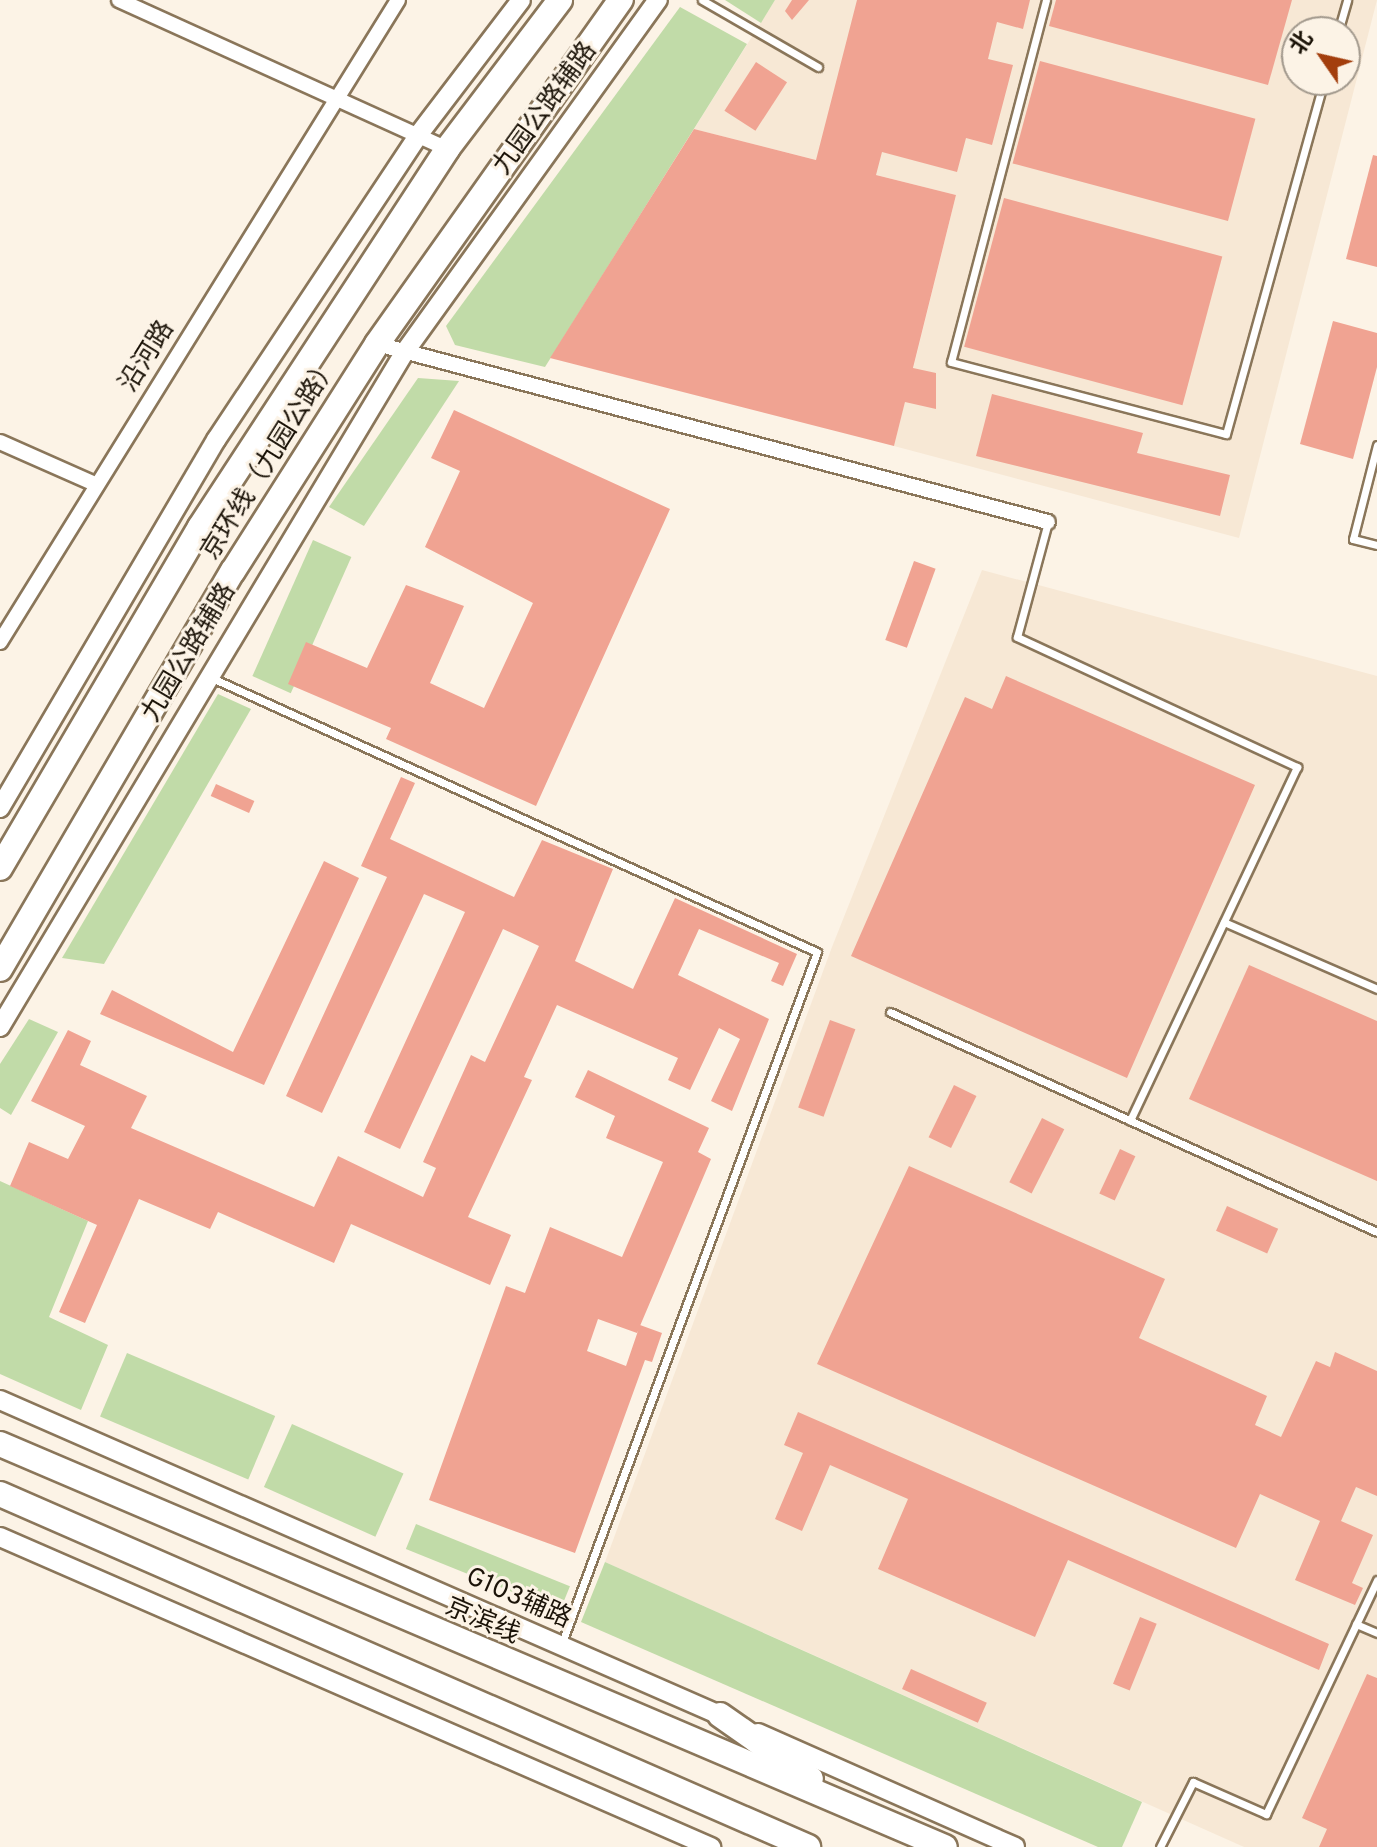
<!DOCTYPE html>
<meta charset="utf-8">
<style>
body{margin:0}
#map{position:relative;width:1377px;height:1847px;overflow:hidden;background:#fcf3e6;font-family:Overpass,"Noto Sans SC",sans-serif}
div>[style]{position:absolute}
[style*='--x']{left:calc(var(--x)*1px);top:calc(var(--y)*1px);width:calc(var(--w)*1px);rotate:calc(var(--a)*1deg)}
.industrial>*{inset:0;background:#f7e8d5}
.green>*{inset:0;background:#c1dba8;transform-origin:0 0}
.building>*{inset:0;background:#f0a392;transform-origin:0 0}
.roads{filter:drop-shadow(2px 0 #8a765a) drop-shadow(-2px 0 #8a765a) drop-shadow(0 2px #8a765a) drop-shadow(0 -2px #8a765a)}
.service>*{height:7px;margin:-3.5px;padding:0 3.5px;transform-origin:3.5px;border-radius:3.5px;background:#fff}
.minor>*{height:14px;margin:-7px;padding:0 7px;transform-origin:7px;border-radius:7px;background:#fff}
.tertiary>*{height:18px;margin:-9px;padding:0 9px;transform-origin:9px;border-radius:9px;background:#fff}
.trunk>*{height:24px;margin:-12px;padding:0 12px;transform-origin:12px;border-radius:12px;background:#fff}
span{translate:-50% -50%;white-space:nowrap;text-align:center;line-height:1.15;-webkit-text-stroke:6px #fcf3e6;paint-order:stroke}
.street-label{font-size:26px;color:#1b1308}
.north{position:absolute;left:1281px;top:16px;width:80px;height:80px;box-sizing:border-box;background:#fcf3e6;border:2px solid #a2998d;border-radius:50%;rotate:304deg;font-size:22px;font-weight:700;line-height:32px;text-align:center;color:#1b1308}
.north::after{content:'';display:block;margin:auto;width:28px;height:36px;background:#a33e0d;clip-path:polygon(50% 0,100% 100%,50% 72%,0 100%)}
</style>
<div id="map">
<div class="industrial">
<i style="clip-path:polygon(evenodd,775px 0,1377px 0,1239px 538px,894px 446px,956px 195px,694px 129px,775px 0,1297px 32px,1345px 32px,1345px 80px,1297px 80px,1297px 32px)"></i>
<i style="clip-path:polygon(982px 570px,1377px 676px,1377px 1847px,1244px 1847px,605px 1562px,832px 947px)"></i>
</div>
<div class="green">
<i style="clip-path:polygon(725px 0,775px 0,761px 23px)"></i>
<i style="clip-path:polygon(680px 7px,747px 44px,545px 367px,455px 345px,446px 326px)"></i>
<i style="clip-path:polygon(418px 378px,459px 381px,364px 526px,329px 507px)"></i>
<i style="left:313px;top:540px;width:42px;height:149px;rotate:24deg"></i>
<i style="clip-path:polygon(218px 694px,251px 709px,104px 964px,62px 958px)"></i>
<i style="clip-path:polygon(29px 1019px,58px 1032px,11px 1115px,0 1108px,0 1064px)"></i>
<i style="clip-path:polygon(0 1181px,88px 1221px,49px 1317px,108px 1345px,81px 1410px,0 1374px)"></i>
<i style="left:127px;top:1353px;width:161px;height:69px;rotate:23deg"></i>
<i style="left:292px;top:1424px;width:122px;height:69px;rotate:24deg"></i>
<i style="left:416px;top:1524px;width:166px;height:27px;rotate:22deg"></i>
<i style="clip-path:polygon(605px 1562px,1142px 1802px,1122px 1847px,1098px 1847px,581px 1622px)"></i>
</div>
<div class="building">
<i style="clip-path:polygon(792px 0,809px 0,792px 20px,785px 11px)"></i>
<i style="clip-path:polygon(857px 0,1030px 0,1023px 29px,997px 22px,988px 59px,1013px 65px,992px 145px,966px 138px,957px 172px,882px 152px,876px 175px,956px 195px,913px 368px,936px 373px,936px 409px,905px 402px,894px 446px,550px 358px,694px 129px,816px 160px)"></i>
<i style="clip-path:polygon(1056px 0,1292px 0,1268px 85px,1049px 26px)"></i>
<i style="left:1040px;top:61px;width:223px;height:106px;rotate:15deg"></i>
<i style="left:756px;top:62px;width:37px;height:58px;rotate:33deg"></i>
<i style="clip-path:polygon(1373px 155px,1377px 156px,1377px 267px,1346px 259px)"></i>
<i style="left:1004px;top:198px;width:226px;height:154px;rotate:15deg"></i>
<i style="clip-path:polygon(1333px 321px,1377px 333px,1377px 367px,1353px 459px,1300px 444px)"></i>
<i style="clip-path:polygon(992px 394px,1143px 433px,1137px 453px,1230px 475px,1220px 516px,976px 456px)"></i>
<i style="clip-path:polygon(454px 410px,670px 509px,536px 806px,386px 739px,391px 728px,288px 684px,306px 642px,367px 668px,406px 585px,464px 606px,430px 683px,484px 708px,533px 603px,425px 547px,460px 471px,431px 458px)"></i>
<i style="left:914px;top:561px;width:23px;height:84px;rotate:20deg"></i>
<i style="clip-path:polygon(1006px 676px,1255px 785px,1127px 1078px,851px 956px,965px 697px,992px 709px)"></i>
<i style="clip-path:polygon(401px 777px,415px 783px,390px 839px,514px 897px,542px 840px,613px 869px,575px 961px,633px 989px,675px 898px,797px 954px,783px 986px,771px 981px,779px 963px,699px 929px,678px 975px,769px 1019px,732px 1111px,711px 1101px,740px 1039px,719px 1028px,690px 1090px,668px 1080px,678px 1058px,557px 1005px,524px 1077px,532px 1080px,468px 1217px,511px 1235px,490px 1285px,351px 1224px,334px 1263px,218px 1212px,210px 1229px,139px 1199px,85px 1323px,59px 1312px,97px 1225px,10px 1186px,29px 1142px,68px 1159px,85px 1126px,31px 1101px,68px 1030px,91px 1041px,80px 1065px,147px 1096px,131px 1128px,314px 1207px,338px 1156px,423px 1197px,436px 1168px,423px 1162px,471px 1055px,485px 1062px,539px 946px,503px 929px,400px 1149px,364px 1132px,465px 912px,424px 894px,322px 1113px,286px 1096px,387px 877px,361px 866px)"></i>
<i style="left:216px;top:784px;width:42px;height:13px;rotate:24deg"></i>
<i style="clip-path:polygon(324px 861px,359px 878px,264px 1085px,100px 1014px,112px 990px,233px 1052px)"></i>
<i style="clip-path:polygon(1249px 965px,1377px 1021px,1377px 1181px,1189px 1099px)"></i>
<i style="left:830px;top:1020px;width:27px;height:93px;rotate:20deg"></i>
<i style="clip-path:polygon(588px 1070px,709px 1128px,698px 1152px,711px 1159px,637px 1333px,598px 1319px,587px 1351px,626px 1366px,640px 1325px,662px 1333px,652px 1362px,645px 1360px,575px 1553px,429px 1500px,506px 1286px,525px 1293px,550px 1227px,622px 1257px,663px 1162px,606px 1138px,615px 1116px,575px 1097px)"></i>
<i style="left:954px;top:1085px;width:25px;height:58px;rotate:26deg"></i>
<i style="left:1042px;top:1118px;width:25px;height:72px;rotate:27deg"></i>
<i style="left:1120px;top:1149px;width:17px;height:49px;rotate:25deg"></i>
<i style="clip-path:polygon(909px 1166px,1165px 1279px,1139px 1338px,1267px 1396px,1255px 1425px,1281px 1437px,1316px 1361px,1330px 1367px,1335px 1352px,1377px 1371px,1377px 1496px,1356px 1487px,1341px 1521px,1373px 1535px,1352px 1583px,1363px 1588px,1355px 1605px,1295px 1580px,1320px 1521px,1260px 1494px,1236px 1548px,817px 1364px)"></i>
<i style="left:1227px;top:1206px;width:56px;height:27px;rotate:24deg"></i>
<i style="clip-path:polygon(798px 1412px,1329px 1644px,1319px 1670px,1068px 1560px,1035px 1637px,878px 1569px,908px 1499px,830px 1465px,802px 1531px,775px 1519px,803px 1453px,784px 1445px)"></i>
<i style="left:1140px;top:1617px;width:18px;height:72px;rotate:22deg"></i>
<i style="left:911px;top:1669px;width:83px;height:22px;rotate:24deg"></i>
<i style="clip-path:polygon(1367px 1674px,1377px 1678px,1377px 1847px,1319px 1847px,1327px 1829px,1302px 1818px)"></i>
</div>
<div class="roads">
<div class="service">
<i style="--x:702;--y:0;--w:134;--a:30"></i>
<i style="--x:1046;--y:0;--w:374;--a:104.7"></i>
<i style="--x:951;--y:362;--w:284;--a:14.7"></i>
<i style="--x:1226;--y:434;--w:367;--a:-74.5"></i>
<i style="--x:1338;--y:32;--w:33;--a:-74"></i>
<i style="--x:1377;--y:445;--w:97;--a:104.3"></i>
<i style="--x:1353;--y:539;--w:25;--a:14"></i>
<i style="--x:1048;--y:522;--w:119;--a:105.1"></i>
<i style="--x:1017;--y:637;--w:309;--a:24.9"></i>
<i style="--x:1297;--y:767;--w:391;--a:115.3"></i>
<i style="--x:212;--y:678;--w:664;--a:24.37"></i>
<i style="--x:817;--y:952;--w:739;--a:110.27"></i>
<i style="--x:1224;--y:922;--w:167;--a:23.6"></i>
<i style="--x:890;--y:1012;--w:534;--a:24.31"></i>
<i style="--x:1356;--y:1624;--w:23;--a:23"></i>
<i style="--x:1160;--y:1847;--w:73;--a:-63.1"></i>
<i style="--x:1193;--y:1782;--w:80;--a:23.7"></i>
<i style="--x:1266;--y:1814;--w:259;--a:-64.6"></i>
</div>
<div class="minor">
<i style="--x:119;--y:0;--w:360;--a:24.4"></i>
<i style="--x:377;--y:344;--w:694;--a:14.86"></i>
<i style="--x:0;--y:442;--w:106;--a:23.9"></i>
<i style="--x:0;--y:642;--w:755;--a:-58.2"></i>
</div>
<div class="tertiary">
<i style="--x:0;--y:808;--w:427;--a:-59.6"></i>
<i style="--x:216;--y:440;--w:367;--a:-56.4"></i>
<i style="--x:419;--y:134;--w:168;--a:-52.7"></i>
<i style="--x:0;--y:1027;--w:786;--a:-59.06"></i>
<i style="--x:404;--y:353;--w:435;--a:-54.3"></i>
<i style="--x:0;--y:1400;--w:798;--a:23.64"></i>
<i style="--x:0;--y:1537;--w:776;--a:23.56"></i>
<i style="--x:758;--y:1733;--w:281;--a:23.9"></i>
</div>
<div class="trunk">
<i style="--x:0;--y:868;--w:395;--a:-59.6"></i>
<i style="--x:200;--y:527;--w:452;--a:-56.8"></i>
<i style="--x:447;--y:149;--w:187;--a:-52.8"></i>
<i style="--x:0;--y:969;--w:461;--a:-59.7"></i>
<i style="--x:233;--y:571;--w:269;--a:-57.6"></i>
<i style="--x:377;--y:344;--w:422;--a:-54.7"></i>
<i style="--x:0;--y:1444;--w:1027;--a:23.1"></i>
<i style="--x:0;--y:1494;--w:882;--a:23.6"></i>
<i style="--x:720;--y:1715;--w:111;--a:35.1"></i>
</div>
</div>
<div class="street-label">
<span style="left:546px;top:109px;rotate:-54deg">九园公路辅路</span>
<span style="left:148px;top:357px;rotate:-58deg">沿河路</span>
<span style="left:271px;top:459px;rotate:-58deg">京环线（九园公路）</span>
<span style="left:190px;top:653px;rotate:-59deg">九园公路辅路</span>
<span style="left:518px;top:1599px;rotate:24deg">G103辅路</span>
<span style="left:482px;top:1622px;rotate:23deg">京滨线</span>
</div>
<div class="north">北</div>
</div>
